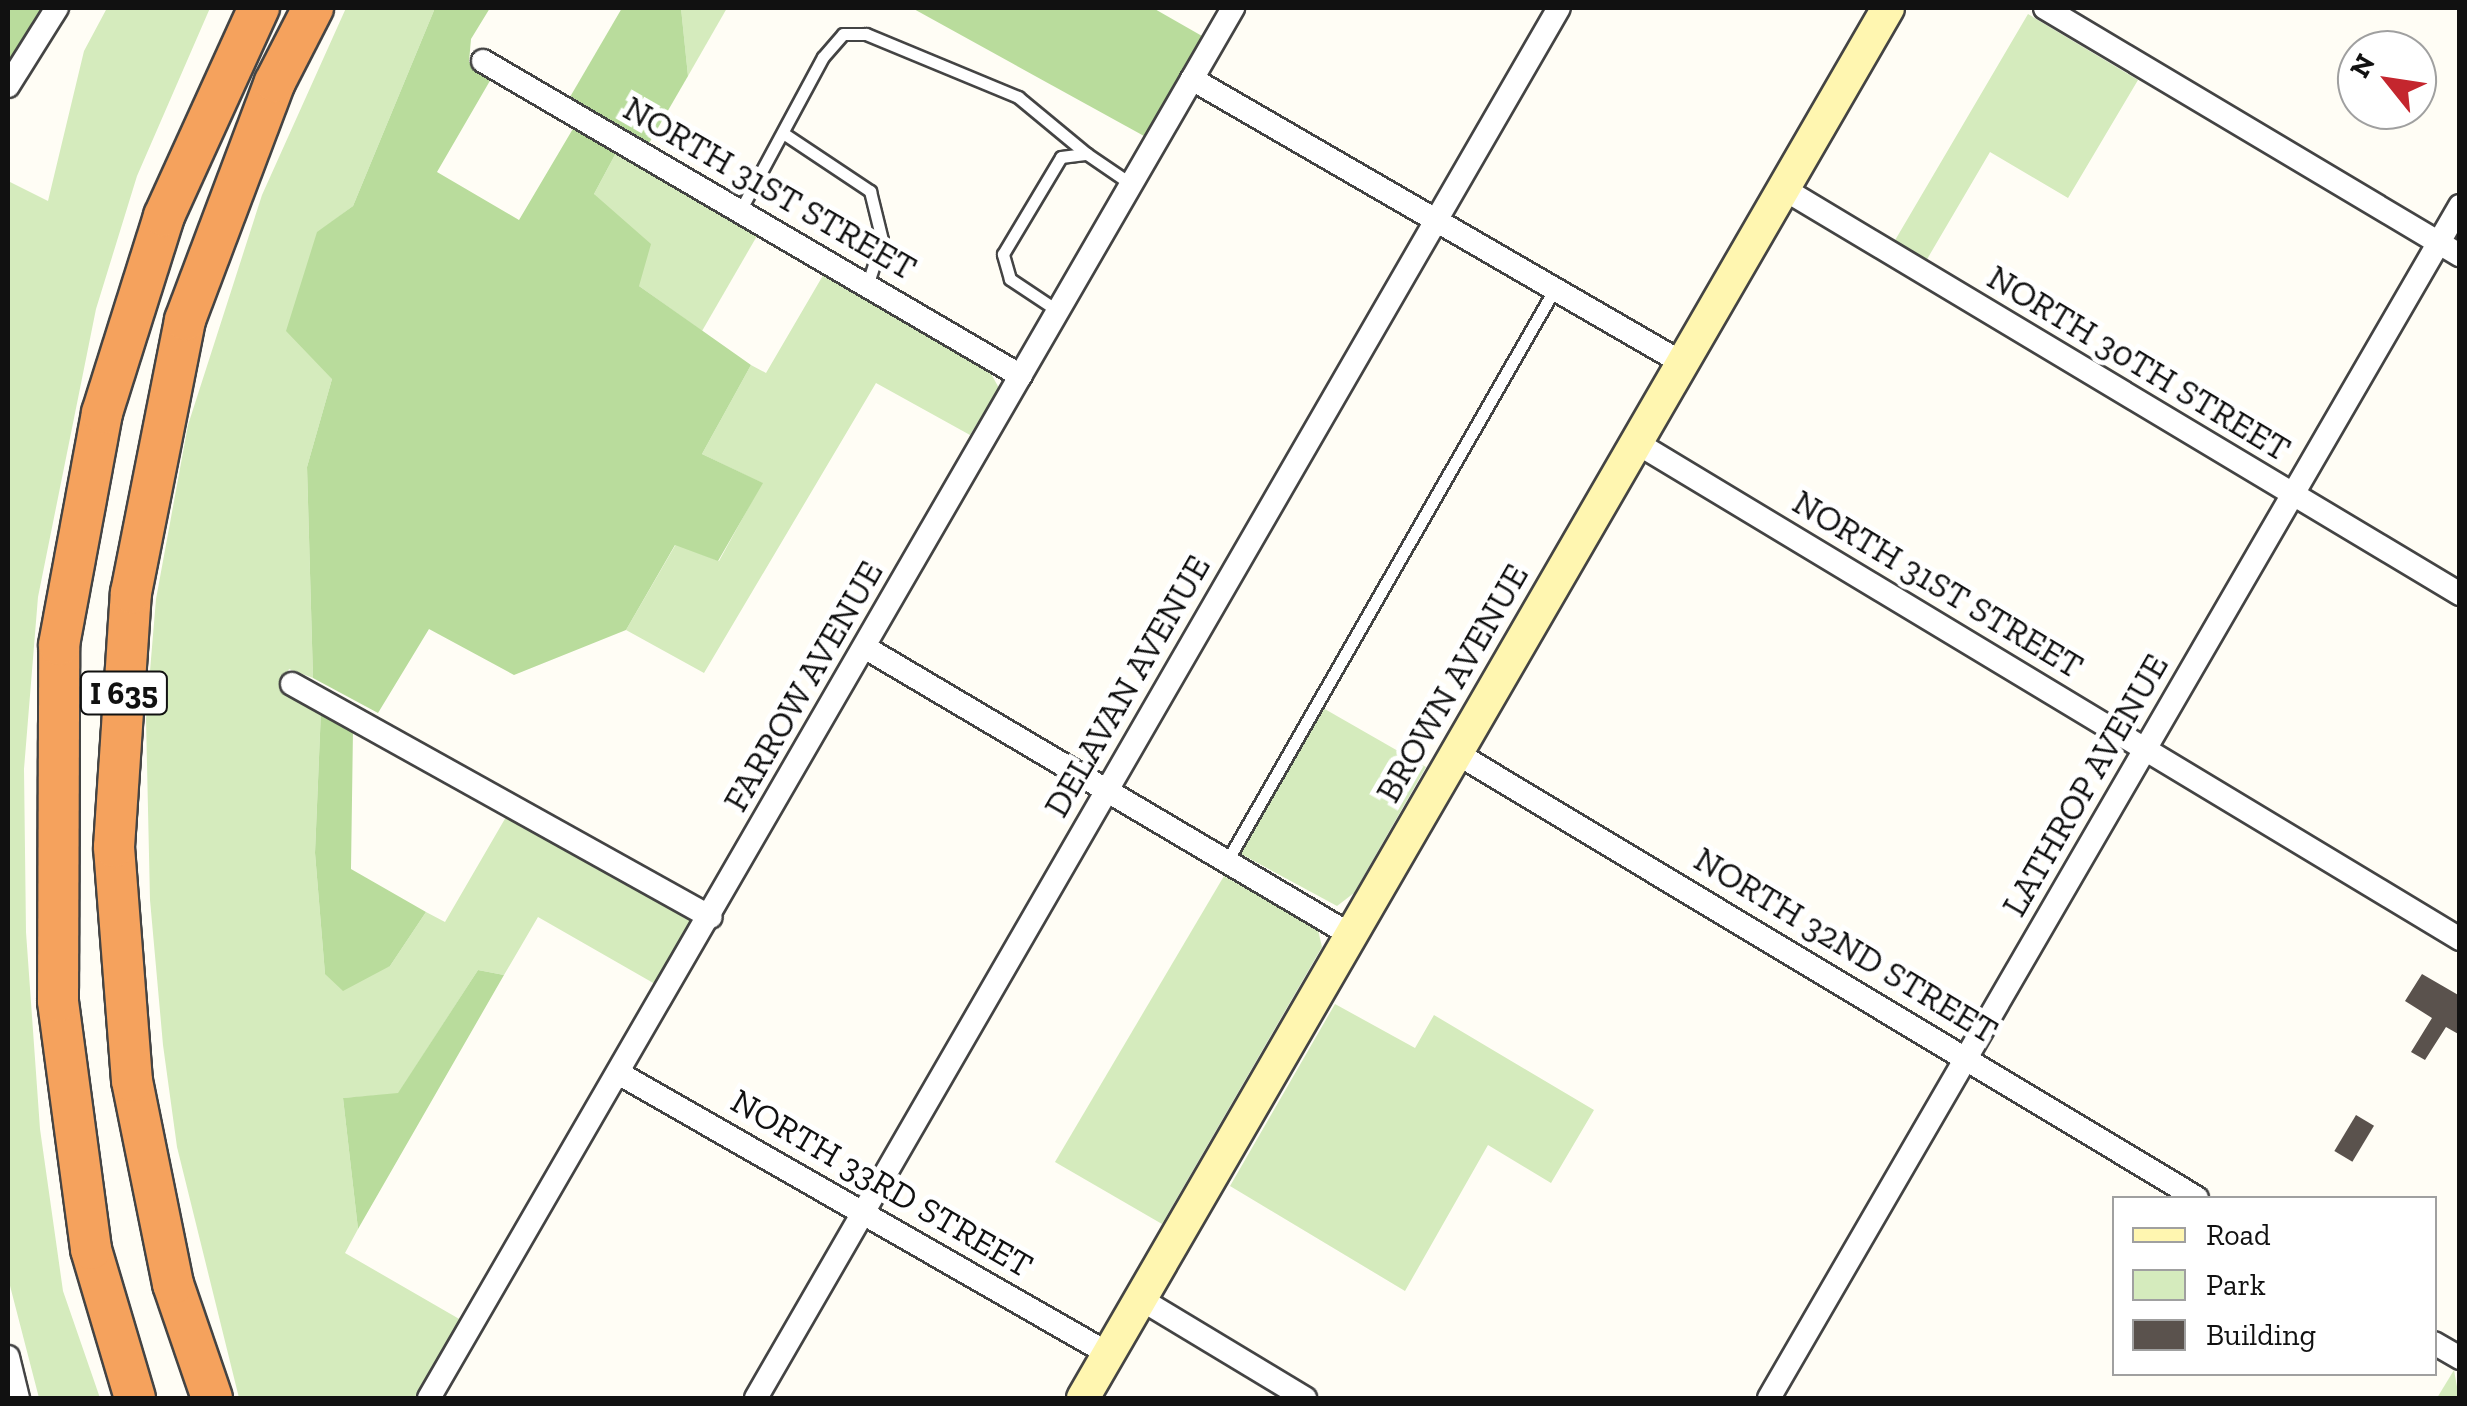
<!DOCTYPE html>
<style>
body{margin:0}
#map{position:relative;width:2467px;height:1406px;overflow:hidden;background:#fffdf5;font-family:"Zilla Slab",serif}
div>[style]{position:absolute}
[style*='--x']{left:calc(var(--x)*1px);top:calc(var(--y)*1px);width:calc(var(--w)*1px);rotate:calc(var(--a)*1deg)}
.green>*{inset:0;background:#d5ebbd}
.forest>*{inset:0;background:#b9dc9c}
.building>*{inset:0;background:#5a524d;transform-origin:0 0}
.roads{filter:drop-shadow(2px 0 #444) drop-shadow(-2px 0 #444) drop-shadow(0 2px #444) drop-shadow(0 -2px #444)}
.service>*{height:11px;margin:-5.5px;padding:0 5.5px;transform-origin:5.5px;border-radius:5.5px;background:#fff}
.minor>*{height:22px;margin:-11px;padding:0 11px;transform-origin:11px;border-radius:11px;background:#fff}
.secondary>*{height:32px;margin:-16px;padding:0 16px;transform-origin:16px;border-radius:16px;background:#fff6b0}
.motorway>*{height:40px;margin:-20px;padding:0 20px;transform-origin:20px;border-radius:20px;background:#f5a25d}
span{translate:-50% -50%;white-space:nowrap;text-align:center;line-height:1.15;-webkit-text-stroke:10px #fff;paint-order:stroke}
.shield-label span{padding:2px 8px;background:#fff;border:2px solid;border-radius:8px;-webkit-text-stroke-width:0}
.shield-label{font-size:32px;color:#111;font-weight:700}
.street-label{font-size:35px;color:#111}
.frame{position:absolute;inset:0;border:10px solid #111;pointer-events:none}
.legend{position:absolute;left:2112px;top:1196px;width:325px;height:180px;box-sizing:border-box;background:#fff;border:2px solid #a0a0a0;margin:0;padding:12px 18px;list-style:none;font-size:30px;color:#111}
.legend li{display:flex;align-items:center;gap:20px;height:50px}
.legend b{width:50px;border:2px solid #a0a0a0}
.north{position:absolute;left:2337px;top:30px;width:100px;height:100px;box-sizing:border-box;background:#fff;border:2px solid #a0a0a0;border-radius:50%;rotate:300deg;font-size:28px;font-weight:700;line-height:40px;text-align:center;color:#111}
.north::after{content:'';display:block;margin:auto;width:35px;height:45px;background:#c4262e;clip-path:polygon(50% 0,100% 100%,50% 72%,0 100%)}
</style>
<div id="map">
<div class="green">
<i style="clip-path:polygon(107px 8px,210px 8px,137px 176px,96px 309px,38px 597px,24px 769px,26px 932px,40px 1129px,63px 1291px,100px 1398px,39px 1398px,8px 1278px,8px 181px,48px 201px,84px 51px)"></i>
<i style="clip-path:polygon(346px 8px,435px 8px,353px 206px,317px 233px,332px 379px,307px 467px,313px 678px,289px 669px,280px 687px,321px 710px,315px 853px,325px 974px,390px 966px,426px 912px,445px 922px,506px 817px,687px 913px,691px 924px,655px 984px,538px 917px,504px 975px,478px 970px,398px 1094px,343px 1098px,358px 1229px,345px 1253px,461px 1320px,415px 1398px,239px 1398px,177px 1147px,163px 1045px,150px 900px,146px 719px,156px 599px,188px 425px,262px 195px)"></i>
<i style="clip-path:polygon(681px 8px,727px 8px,688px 76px)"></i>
<i style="clip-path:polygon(2028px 14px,2138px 80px,2068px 198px,1990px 152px,1926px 261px,1894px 242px)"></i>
<i style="clip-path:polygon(617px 151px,757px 236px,702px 331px,639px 286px,594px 194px)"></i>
<i style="clip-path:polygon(825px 272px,986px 365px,999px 388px,970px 435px,876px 383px,704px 673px,626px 630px,676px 544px,719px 561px,762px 483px,702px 454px,751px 365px,766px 373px)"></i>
<i style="clip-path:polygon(1323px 708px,1426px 767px,1354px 893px,1337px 906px,1239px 853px)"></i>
<i style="clip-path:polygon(1224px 876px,1318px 930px,1322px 947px,1162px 1224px,1055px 1162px)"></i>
<i style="clip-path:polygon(1335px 1004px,1415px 1048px,1434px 1015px,1594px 1110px,1551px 1183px,1488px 1145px,1405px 1291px,1230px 1186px)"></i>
<i style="clip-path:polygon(2454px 1370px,2459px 1398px,2437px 1398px)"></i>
</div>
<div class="forest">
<i style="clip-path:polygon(8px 8px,43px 8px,8px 65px)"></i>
<i style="clip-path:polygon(435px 8px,490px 8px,471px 39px,469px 62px,491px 79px,437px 172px,519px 220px,574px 127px,617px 151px,594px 194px,651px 244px,639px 286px,751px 365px,702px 454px,763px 483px,718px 561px,675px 545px,626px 630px,514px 675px,429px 629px,378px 713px,313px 678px,307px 467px,332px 379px,286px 331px,317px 232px,353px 206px)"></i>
<i style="clip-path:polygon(622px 8px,681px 8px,688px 76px,648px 145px,570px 97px)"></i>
<i style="clip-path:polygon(912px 8px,1153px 8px,1202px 36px,1144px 136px)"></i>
<i style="clip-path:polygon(321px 710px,353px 730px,351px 869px,426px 912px,390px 966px,343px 991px,325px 974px,315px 853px)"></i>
<i style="clip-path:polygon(478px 970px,504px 975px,358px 1229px,343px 1098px,398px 1093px)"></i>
</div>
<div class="building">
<i style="clip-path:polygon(2422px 974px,2460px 996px,2460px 1035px,2446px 1027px,2425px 1060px,2411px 1052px,2432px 1018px,2405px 1001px)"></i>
<i style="left:2356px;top:1115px;width:21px;height:42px;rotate:31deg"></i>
</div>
<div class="roads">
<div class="service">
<i style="--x:783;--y:133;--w:105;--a:33.7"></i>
<i style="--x:870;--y:191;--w:50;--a:76.2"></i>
<i style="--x:882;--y:240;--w:48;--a:108.1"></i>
<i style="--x:740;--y:211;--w:175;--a:-61.7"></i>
<i style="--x:823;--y:57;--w:30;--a:-49"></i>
<i style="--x:843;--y:34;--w:23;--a:0"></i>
<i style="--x:866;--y:34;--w:165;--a:22.5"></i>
<i style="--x:1018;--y:97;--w:89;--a:39.6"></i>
<i style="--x:1058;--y:311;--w:58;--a:-146.3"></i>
<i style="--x:1010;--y:279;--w:26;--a:-106"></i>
<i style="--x:1003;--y:254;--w:113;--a:-59.1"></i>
<i style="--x:1061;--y:157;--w:26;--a:-7"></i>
<i style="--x:1087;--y:154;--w:53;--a:34.3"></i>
<i style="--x:1227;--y:861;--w:658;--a:-60.2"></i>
</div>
<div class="minor">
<i style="--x:2045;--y:8;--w:483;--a:30.8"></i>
<i style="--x:483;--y:61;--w:623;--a:30.35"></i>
<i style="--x:1192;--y:79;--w:569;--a:30.08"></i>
<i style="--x:8;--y:86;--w:92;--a:-57.9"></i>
<i style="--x:1784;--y:189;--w:788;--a:30.93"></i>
<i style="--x:1637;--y:443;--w:961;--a:31.08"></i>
<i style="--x:866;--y:648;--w:564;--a:30.62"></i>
<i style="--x:292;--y:684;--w:479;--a:29.1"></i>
<i style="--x:1458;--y:754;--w:862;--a:31"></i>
<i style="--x:620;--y:1074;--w:563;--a:29.8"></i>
<i style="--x:1139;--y:1298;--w:194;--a:31.1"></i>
<i style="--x:2434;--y:1343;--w:30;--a:30"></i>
<i style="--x:8;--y:1357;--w:42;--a:76.3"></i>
<i style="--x:429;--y:1398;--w:1606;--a:-59.95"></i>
<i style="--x:756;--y:1398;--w:1605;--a:-59.99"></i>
<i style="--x:1769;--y:1398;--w:1378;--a:-59.9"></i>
</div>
<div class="secondary">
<i style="--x:1083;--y:1398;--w:1606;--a:-59.92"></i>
</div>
<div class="motorway">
<i style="--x:135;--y:1398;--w:155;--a:-106.5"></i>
<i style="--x:91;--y:1249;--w:250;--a:-97.6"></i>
<i style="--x:58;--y:1001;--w:356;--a:-89.8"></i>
<i style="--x:59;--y:645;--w:236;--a:-79.5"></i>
<i style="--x:102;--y:413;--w:207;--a:-72.5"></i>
<i style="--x:164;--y:216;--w:229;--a:-65.5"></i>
<i style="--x:212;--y:1398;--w:120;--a:-108.9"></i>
<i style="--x:173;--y:1284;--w:207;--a:-101.4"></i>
<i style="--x:132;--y:1081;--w:235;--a:-94.4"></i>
<i style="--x:114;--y:847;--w:255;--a:-86.2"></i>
<i style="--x:131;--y:593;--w:278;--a:-78.8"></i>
<i style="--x:185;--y:320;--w:254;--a:-69.3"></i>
<i style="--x:275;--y:82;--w:83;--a:-62.8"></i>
</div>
</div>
<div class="shield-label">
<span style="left:124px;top:693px">I 635</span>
</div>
<div class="street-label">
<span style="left:770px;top:188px;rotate:30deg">NORTH 31ST STREET</span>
<span style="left:2139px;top:363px;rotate:31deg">NORTH 30TH STREET</span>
<span style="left:1938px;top:584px;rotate:31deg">NORTH 31ST STREET</span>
<span style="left:1452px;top:683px;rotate:-60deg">BROWN AVENUE</span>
<span style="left:803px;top:686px;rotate:-60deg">FARROW AVENUE</span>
<span style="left:1127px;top:686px;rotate:-60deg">DELAVAN AVENUE</span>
<span style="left:2085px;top:785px;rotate:-60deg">LATHROP AVENUE</span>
<span style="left:1846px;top:945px;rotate:31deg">NORTH 32ND STREET</span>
<span style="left:882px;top:1183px;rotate:30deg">NORTH 33RD STREET</span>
</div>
<div class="frame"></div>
<ul class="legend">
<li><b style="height:12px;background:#fff6b0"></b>Road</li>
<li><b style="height:28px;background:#d5ebbd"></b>Park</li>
<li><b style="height:28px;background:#5a524d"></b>Building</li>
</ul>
<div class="north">N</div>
</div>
